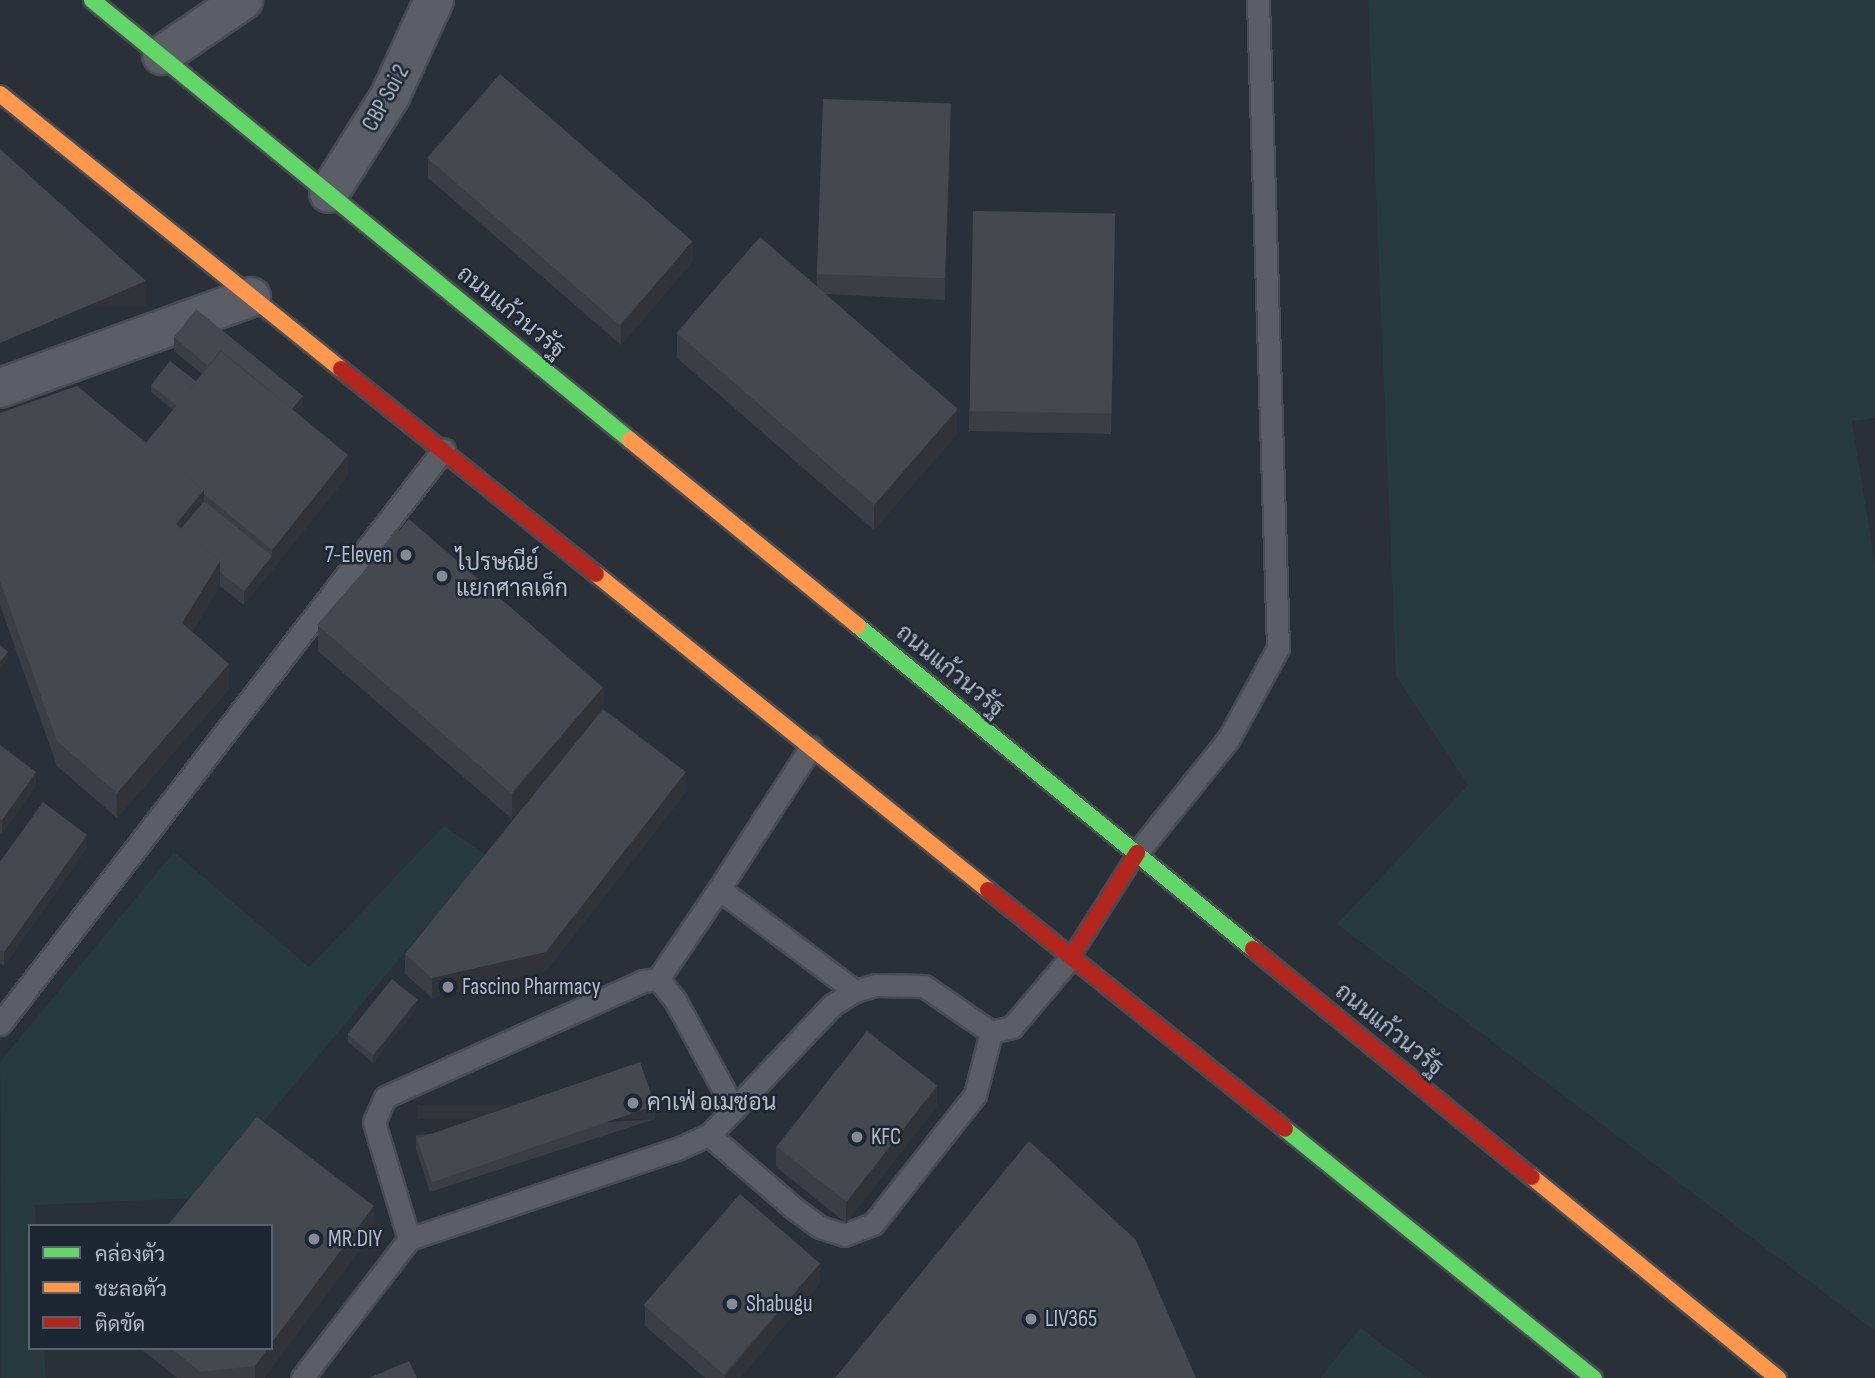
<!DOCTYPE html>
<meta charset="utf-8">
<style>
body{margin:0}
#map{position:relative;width:1875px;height:1378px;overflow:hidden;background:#2a3038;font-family:"Sofia Sans Condensed",Sarabun,sans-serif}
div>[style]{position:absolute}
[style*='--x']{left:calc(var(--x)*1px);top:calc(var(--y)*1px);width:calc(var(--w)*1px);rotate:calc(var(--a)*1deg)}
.green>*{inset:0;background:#273a3e}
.roads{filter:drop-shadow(2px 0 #484c53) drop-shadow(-2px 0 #484c53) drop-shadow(0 2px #484c53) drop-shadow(0 -2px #484c53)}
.lane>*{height:21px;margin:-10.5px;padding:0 10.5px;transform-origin:10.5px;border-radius:10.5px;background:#5a5e66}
.street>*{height:38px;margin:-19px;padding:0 19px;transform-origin:19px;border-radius:19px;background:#5a5e66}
.fast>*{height:16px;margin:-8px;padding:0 8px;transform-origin:8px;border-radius:8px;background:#63d668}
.slow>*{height:16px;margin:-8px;padding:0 8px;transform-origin:8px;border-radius:8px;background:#ff974d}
.jam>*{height:16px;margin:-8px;padding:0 8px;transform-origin:8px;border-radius:8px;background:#b3261e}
.wall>*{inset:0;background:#3a3f45}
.shaded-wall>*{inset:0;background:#303338;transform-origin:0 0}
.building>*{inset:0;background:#444950;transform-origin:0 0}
.dots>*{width:19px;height:19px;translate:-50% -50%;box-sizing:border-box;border:4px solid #1d2633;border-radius:50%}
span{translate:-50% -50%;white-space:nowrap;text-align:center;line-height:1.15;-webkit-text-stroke:5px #1d2633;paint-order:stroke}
.street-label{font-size:23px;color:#b4bcc9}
.poi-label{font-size:23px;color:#b4bcc9}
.right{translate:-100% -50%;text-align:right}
.left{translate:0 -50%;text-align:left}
.legend{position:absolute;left:28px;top:1224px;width:245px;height:126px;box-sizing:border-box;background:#1d2633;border:2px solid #59626f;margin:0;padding:9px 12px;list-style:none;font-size:21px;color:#b4bcc9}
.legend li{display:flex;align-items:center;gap:14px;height:35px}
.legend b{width:35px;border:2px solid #59626f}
</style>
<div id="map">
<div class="green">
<i style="clip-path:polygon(1368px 0,1875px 0,1875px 418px,1852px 421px,1875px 565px,1875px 1331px,1337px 924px,1468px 785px,1396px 676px)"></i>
<i style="clip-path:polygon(444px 826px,486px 855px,200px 1198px,35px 1205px,36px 1226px,30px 1226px,30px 1348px,44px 1348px,46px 1378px,2px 1378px,0 1062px,174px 852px,309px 967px)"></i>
<i style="clip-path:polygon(1360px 1328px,1428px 1378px,1320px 1378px)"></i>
</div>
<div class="roads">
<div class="lane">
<i style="--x:1137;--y:853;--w:147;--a:-51.3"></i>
<i style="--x:1229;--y:738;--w:102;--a:-61.4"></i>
<i style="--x:1278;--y:648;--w:648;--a:-91.77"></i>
<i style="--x:719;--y:889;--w:169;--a:-57.1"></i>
<i style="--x:658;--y:979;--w:27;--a:51"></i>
<i style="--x:675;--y:1000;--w:124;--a:61.6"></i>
<i style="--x:734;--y:1109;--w:143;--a:-46.7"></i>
<i style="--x:832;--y:1005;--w:27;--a:-31"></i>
<i style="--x:855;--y:991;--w:22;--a:-16"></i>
<i style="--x:876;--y:985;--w:48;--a:1.2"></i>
<i style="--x:924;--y:986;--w:81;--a:34.5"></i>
<i style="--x:991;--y:1032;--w:22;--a:-13"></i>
<i style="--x:1012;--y:1027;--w:93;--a:-49.8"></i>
<i style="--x:0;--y:1024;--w:726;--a:-52.33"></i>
<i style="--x:709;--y:1135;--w:113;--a:40.7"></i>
<i style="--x:795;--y:1209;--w:31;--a:36"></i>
<i style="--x:820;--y:1227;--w:25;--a:18"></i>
<i style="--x:844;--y:1235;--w:31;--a:-21"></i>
<i style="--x:873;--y:1224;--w:164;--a:-51.7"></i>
<i style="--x:975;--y:1095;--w:65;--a:-75.7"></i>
<i style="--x:409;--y:1239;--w:122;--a:-106.7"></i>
<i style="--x:374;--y:1122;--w:27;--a:-66"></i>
<i style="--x:385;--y:1097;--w:283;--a:-24.2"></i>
<i style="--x:643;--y:981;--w:15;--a:-8"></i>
<i style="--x:658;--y:979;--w:109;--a:-55.9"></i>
<i style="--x:719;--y:889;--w:170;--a:36.9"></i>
<i style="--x:302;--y:1378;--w:175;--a:-52.4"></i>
<i style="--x:409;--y:1239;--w:283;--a:-18.6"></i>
<i style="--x:677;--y:1149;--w:35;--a:-24"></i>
<i style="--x:709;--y:1135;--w:36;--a:-46"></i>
</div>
<div class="street">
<i style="--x:162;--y:55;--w:98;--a:-34.2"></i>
<i style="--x:329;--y:193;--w:115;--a:-57.8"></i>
<i style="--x:390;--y:96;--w:106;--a:-65.4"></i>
<i style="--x:0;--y:388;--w:267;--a:-19.9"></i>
</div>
<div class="fast">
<i style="--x:92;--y:0;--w:695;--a:39.28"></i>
<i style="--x:858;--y:626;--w:510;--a:39.27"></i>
<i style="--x:1285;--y:1129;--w:397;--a:38.9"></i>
</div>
<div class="slow">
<i style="--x:0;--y:94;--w:438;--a:38.9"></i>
<i style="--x:630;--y:440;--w:294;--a:39.2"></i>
<i style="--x:596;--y:574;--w:504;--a:38.87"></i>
<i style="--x:1532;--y:1177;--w:318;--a:39.3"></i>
</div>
<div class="jam">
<i style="--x:341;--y:369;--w:327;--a:38.8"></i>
<i style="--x:988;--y:890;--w:381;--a:38.8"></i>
<i style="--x:1253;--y:949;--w:360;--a:39.3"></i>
<i style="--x:1072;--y:956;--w:122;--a:-57.7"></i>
</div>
</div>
<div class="wall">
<i style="clip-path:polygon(951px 123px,945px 300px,825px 294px,957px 434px,874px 530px,677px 358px,677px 333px,817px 287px,817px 274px)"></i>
<i style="clip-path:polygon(428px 159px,693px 261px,621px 345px,428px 178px)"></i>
<i style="clip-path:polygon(1115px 234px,1111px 434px,969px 431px,969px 411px)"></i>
<i style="clip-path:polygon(174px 337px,303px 410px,299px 415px,348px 475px,244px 605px,220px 586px,192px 632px,229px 689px,117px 818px,57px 766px,0 605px,0 413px,146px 443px,173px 410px,151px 392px,151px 385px,196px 381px,202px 374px,174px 351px)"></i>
<i style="clip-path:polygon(318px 626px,604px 710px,686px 792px,546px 971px,432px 998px,405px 974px,405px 954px,549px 775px,512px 819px,318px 651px)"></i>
<i style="clip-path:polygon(0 745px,36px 786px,2px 834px,0 832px)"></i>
<i style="clip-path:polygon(87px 848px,4px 966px,0 963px,0 862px)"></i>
<i style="clip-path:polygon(418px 1007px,373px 1063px,348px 1042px,348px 1035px)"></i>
<i style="clip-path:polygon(937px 1106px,846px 1223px,776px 1167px,776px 1147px)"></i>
<i style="clip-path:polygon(655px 1119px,430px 1192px,416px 1149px,416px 1135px)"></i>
<i style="clip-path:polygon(374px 1231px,264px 1378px,177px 1378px,140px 1348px,271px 1348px)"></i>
<i style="clip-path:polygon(820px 1283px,740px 1378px,705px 1378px,645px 1326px,645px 1306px)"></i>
</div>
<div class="shaded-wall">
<i style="clip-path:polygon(951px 104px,951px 123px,945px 300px,945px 280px)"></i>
<i style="clip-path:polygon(693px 241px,693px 261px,621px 345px,621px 325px)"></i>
<i style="left:146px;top:281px;width:25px;height:159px;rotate:90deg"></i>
<i style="clip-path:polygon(303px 396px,303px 410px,289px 427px,289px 413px)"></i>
<i style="clip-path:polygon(957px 409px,957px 434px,874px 530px,874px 505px)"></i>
<i style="clip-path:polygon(348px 455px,348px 475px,244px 605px,244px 591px,272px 556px,272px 550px)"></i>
<i style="clip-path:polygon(204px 490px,204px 515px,183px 541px,176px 524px)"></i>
<i style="clip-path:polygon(220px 561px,220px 586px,182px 648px,182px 623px)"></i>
<i style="clip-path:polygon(8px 652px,8px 659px,0 669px,0 662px)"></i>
<i style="clip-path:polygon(229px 664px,229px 689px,117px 818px,117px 793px)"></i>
<i style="clip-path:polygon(604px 686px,604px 711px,512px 819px,512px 794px)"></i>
<i style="clip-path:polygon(36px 772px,36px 786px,2px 834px,2px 820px)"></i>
<i style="clip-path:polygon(686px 772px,686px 792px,546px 971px,432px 998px,432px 978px)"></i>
<i style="clip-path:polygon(87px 835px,87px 848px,4px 966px,4px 952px)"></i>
<i style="clip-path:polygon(418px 1000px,418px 1007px,373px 1063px,373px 1056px)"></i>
<i style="clip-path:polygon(937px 1086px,937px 1106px,846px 1223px,846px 1203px)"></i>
<i style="left:655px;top:1105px;width:14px;height:237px;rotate:90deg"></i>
<i style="clip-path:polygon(374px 1206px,374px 1231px,264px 1378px,255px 1378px,255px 1366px,268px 1348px,271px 1348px,271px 1344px)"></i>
<i style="clip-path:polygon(820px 1263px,820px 1283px,740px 1378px,725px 1378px,725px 1376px)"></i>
</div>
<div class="building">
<i style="left:500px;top:74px;width:255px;height:111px;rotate:41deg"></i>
<i style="left:823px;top:99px;width:128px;height:175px;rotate:2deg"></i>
<i style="clip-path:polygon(0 149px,146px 281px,0 343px)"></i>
<i style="left:973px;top:211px;width:142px;height:200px;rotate:1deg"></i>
<i style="left:760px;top:237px;width:262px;height:127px;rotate:41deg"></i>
<i style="clip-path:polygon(196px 309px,303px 396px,292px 409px,221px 351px,208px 366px,174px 337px)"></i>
<i style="clip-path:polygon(221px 351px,348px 455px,272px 550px,204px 494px,204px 490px,146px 443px)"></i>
<i style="left:170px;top:361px;width:33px;height:31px;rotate:38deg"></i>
<i style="clip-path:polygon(77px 386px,204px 490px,176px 524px,220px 561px,182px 623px,229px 664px,117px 793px,57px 741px,0 581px,0 413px)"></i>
<i style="clip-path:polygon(204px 501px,272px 556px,244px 591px,220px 572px,220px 561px,181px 529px)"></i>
<i style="left:409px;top:519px;width:257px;height:140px;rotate:41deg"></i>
<i style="clip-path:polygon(0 645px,8px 652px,0 662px)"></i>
<i style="clip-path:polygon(603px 709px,686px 772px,546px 952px,432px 978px,405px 954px)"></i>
<i style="clip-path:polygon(0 745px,36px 772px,2px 820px,0 818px)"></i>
<i style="clip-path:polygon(43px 802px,87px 835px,4px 952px,0 950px,0 862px)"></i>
<i style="left:392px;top:979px;width:33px;height:71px;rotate:39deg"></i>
<i style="left:867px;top:1031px;width:89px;height:147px;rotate:38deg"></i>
<i style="left:640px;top:1062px;width:46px;height:236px;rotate:71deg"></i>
<i style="clip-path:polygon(257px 1117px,374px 1206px,271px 1344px,271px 1226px,167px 1226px)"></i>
<i style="clip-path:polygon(1029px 1141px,1136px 1240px,1196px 1378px,835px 1378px)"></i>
<i style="left:740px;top:1194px;width:106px;height:147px;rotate:41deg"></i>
<i style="clip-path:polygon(171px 1348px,268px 1348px,255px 1366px,200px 1372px)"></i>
<i style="clip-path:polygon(409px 1361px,417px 1378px,369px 1378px)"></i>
</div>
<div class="dots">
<i style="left:406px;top:555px;background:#848b96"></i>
<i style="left:442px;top:576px;background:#848b96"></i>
<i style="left:448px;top:987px;background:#848b96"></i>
<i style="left:633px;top:1103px;background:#848b96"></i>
<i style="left:857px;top:1137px;background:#848b96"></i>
<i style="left:314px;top:1239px;background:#848b96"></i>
<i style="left:732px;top:1304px;background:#848b96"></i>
<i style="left:1031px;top:1319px;background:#848b96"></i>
</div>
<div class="street-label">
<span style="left:386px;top:98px;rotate:-61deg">CBP Soi 2</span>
<span style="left:511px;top:312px;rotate:39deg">ถนนแก้วนวรัฐ</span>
<span style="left:950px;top:671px;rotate:39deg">ถนนแก้วนวรัฐ</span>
<span style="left:1389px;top:1030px;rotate:39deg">ถนนแก้วนวรัฐ</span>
</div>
<div class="poi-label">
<span class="right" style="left:392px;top:555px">7-Eleven</span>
<span class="left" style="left:456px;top:576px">ไปรษณีย์<br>แยกศาลเด็ก</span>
<span class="left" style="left:462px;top:987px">Fascino Pharmacy</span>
<span class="left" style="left:647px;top:1103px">คาเฟ่ อเมซอน</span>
<span class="left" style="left:871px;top:1137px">KFC</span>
<span class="left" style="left:328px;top:1239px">MR.DIY</span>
<span class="left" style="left:746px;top:1304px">Shabugu</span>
<span class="left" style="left:1045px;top:1319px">LIV365</span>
</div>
<ul class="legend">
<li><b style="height:9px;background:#63d668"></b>คล่องตัว</li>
<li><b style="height:9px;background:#ff974d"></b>ชะลอตัว</li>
<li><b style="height:9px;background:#b3261e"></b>ติดขัด</li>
</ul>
</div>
